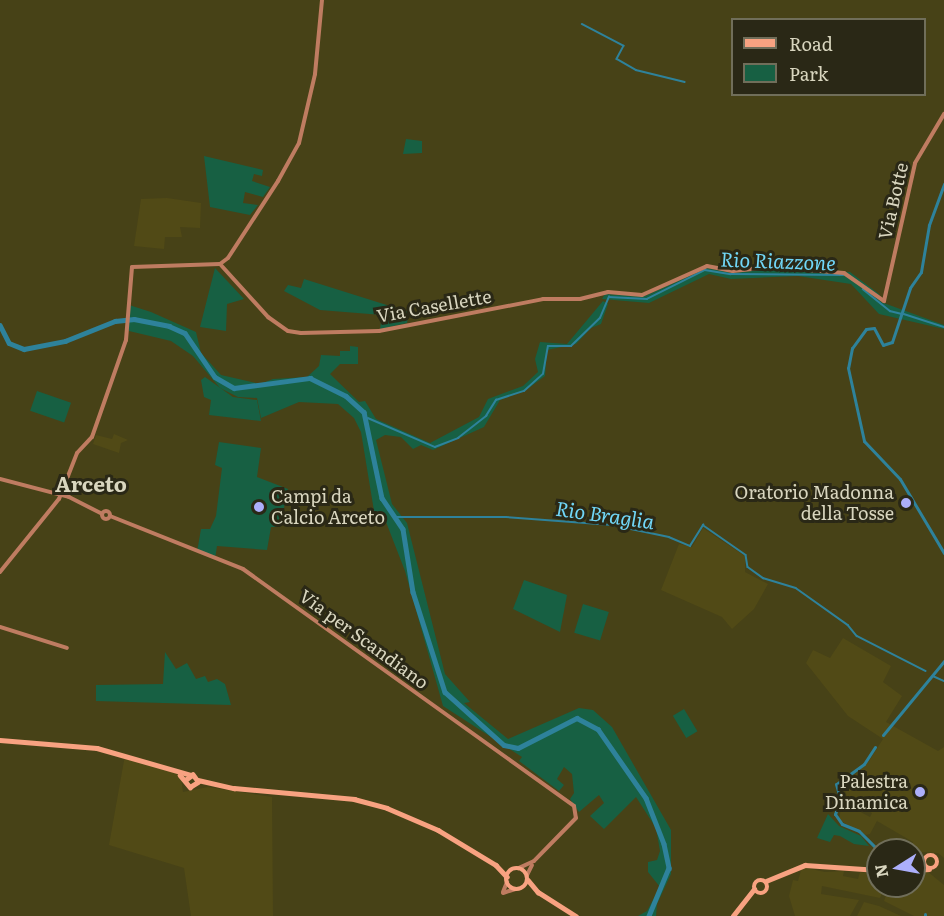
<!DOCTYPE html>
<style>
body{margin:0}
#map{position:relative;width:944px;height:916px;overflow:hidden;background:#474217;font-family:Literata,serif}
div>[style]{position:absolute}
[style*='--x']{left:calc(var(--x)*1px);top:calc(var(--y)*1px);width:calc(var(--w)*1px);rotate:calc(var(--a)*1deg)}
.built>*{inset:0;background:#514a16}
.green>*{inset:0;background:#176043;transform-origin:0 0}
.stream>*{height:1.5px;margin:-0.75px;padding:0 0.75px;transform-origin:0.75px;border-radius:0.75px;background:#2e829b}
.canal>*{height:3px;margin:-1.5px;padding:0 1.5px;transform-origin:1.5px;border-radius:1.5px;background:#2e829b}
.river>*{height:4.5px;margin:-2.25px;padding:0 2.25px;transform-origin:2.25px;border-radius:2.25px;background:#2e829b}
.tertiary>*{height:4px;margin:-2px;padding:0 2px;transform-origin:2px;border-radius:2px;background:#bf7c61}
.tertiary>.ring{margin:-2px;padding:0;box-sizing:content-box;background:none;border:4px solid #bf7c61;border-radius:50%}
.secondary>*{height:4.5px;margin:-2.25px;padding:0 2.25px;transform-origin:2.25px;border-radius:2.25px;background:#f8a281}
.secondary>.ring{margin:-2.25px;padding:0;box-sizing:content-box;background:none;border:4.5px solid #f8a281;border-radius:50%}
.dots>*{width:16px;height:16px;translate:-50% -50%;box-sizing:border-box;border:3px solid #2a2816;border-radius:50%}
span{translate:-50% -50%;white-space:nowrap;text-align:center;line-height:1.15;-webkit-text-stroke:6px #2a2816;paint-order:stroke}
.street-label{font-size:18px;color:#d9d6bf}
.poi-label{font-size:18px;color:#d9d6bf}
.right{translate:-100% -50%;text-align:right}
.left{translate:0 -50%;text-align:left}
.water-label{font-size:20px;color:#71d7f8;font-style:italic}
.quarter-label{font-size:21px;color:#d9d6bf;font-weight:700}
.legend{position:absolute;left:731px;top:18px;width:195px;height:78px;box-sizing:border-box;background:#2a2816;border:2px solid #706e5a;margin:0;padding:8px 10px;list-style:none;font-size:18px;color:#d9d6bf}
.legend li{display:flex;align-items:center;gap:12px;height:30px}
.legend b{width:30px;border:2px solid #706e5a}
.north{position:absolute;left:866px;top:838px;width:60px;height:60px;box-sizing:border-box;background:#2a2816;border:2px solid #706e5a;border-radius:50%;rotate:259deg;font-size:16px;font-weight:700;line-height:24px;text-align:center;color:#d9d6bf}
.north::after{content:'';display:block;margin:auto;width:21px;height:27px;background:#acaffb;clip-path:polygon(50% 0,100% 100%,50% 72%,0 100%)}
</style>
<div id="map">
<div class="built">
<i style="clip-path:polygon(167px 198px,201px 203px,200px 228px,180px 227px,182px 237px,165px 237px,164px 249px,134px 246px,141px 199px)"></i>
<i style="clip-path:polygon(114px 434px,128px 440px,121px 443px,119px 453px,93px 444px,96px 435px,112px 439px)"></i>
<i style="clip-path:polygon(703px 528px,745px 556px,745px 572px,768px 584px,754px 609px,732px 629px,722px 617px,661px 590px,679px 544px,692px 547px)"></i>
<i style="clip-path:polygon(843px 638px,891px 666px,883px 682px,902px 696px,886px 722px,938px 751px,944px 747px,944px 858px,938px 853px,919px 852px,911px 847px,913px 842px,877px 821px,878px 819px,870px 834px,866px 835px,839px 820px,842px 802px,870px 817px,872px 813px,848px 800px,844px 786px,869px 761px,883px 739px,848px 716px,806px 663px,813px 650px,830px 658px)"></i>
<i style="clip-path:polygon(125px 755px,176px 773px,181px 777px,183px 792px,208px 787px,272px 797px,273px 916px,191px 916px,184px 868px,109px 845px)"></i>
<i style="clip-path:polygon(802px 867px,825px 872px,844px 871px,843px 876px,858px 879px,860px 872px,878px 875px,878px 886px,885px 886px,880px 898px,822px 886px,821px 894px,859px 900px,850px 916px,795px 916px,789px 896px,793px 880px,798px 881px)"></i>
<i style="clip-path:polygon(927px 871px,944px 885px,944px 916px,914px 916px,884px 901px,889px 886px,914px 886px,914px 873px)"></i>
<i style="clip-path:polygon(864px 902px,879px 906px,901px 916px,857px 916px)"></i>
</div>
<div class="green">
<i style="clip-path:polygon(406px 139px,422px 141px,422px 153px,403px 154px)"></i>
<i style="clip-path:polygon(204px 156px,263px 170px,262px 176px,254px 174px,252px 181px,270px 187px,263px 197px,245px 192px,243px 203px,258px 205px,250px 215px,210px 207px)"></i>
<i style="clip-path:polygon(215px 268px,244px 299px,227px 304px,226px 331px,200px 327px)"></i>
<i style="clip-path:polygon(707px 268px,732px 273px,772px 269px,850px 272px,879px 294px,881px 302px,944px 325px,944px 329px,879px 314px,851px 284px,798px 276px,731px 279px,709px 274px,649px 303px,602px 299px,605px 294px,645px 296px)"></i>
<i style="clip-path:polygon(304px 279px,409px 312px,407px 323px,380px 329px,382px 315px,320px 310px,284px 291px,288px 285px,301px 288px)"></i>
<i style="clip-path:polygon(603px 301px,608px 304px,601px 324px,591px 328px,576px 344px,547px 350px,545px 376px,526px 390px,500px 400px,484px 427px,433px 450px,421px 445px,413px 449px,401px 437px,385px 435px,376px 440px,392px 504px,407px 523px,445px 674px,470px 702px,464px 703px,508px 739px,579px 708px,593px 710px,612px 727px,671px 830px,671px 874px,657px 904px,656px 916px,638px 916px,647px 911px,660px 887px,648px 872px,648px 862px,657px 860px,660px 851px,656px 828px,636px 797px,604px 829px,590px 816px,604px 803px,599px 795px,579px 812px,570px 799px,574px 793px,572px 774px,564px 767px,557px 779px,564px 785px,559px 791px,519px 761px,522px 757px,443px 706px,405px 571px,386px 522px,374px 511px,361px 432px,354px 418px,338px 404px,299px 402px,261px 418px,257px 398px,238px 397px,220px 388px,193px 356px,171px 341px,129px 331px,129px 305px,151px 312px,196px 332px,201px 353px,221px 375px,260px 384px,273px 379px,307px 377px,319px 366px,321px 355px,340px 356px,340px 351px,350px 351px,350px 346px,358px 347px,358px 364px,340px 364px,330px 374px,359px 402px,365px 401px,376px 419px,430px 443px,479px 417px,488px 399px,523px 386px,538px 372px,535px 359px,540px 342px,567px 344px)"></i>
<i style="clip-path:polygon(205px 377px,233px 397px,257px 400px,261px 421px,209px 415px,211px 400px,204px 397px,201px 380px)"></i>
<i style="left:37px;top:391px;width:36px;height:21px;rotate:19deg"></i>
<i style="clip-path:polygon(219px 442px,261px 448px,257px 477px,288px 489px,280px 527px,271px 527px,267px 550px,217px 546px,215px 559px,197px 552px,201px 529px,210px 529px,216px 516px,222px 468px,215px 465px)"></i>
<i style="clip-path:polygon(524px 580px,567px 595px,560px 632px,513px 609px)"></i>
<i style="left:583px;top:604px;width:27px;height:30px;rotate:17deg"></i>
<i style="clip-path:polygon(165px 652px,176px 669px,187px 663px,196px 679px,205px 676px,208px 682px,217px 679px,225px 684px,231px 705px,96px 701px,96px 685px,163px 684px)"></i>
<i style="left:684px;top:709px;width:26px;height:13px;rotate:59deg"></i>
<i style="clip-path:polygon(828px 814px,839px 826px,861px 836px,869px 846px,854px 844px,840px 836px,834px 835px,830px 842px,817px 838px)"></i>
</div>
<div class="stream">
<i style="--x:582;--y:24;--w:47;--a:27.6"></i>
<i style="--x:624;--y:46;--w:15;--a:118"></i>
<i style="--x:617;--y:59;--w:22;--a:30"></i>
<i style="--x:636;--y:70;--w:50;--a:13.8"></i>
<i style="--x:863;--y:289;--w:35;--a:39"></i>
<i style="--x:890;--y:311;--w:12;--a:14"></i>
<i style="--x:904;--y:314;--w:42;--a:18"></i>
<i style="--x:368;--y:418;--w:73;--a:23.4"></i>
<i style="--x:435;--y:447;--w:25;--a:-21"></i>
<i style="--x:458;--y:438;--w:36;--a:-38"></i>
<i style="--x:486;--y:416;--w:19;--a:-58"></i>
<i style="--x:496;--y:400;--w:29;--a:-18"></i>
<i style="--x:524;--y:391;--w:25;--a:-42"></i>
<i style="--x:543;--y:374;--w:28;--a:-80"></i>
<i style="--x:548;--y:346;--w:23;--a:0"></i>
<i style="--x:571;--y:346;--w:40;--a:-44"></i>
<i style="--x:600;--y:318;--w:23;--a:-67"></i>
<i style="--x:609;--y:297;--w:38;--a:3"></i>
<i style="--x:647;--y:299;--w:65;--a:-26.6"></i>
<i style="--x:705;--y:270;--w:26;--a:9"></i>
<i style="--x:731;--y:274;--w:112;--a:0.5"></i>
<i style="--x:396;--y:517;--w:110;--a:0"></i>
<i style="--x:506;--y:517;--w:106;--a:4.3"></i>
<i style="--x:612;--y:525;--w:58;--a:11.9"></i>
<i style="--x:669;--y:537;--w:23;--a:23"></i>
<i style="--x:690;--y:546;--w:25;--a:-58"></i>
<i style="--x:703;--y:525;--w:52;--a:34.9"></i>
<i style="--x:746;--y:555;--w:12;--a:81"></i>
<i style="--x:748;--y:567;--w:19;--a:36"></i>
<i style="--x:763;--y:578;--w:34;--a:17"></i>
<i style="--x:796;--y:588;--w:64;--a:35.4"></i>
<i style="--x:848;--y:625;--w:14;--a:51"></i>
<i style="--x:857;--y:636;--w:77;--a:26.9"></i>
<i style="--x:933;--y:676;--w:12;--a:24"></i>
</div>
<div class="canal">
<i style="--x:944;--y:184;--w:44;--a:110.1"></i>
<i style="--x:929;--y:225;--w:48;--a:99.7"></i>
<i style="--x:921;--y:272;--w:19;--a:125"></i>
<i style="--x:910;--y:288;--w:57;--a:108.4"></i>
<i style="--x:892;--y:342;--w:9;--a:162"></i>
<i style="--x:883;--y:345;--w:19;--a:-118"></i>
<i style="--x:874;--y:328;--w:8;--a:173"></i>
<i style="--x:866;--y:329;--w:24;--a:126"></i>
<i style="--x:852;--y:348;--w:20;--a:101"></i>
<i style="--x:848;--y:368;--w:75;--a:77.6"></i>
<i style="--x:864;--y:441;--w:52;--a:46.5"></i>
<i style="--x:900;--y:479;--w:86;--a:59.3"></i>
<i style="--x:883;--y:735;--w:96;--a:-50.5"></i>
<i style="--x:875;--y:747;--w:20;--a:123"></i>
<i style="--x:864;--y:764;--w:34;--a:144"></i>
<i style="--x:836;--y:784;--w:15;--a:74"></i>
<i style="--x:840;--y:798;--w:17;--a:107"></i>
<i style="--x:835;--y:814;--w:12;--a:55"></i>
<i style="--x:842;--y:824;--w:18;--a:22"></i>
<i style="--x:859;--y:831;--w:27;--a:45"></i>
<i style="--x:925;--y:914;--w:2;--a:90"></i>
</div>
<div class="river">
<i style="--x:0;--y:325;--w:20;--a:63"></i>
<i style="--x:9;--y:343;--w:16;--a:22"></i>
<i style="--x:24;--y:349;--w:42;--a:-11"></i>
<i style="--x:65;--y:341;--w:54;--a:-21.8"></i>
<i style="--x:115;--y:321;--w:19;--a:-6"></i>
<i style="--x:134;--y:319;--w:36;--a:11"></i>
<i style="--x:169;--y:326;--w:17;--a:24"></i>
<i style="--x:185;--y:333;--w:53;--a:55.7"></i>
<i style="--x:215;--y:377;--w:22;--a:30"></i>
<i style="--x:234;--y:388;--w:77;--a:-7.5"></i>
<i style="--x:310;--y:378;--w:40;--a:26.6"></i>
<i style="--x:346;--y:396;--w:24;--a:42"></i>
<i style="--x:364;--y:412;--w:88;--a:78.2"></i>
<i style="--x:382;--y:498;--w:37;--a:56"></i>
<i style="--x:403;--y:529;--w:64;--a:81"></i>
<i style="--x:413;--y:592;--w:105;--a:72.3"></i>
<i style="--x:445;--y:692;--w:79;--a:41.9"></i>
<i style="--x:504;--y:745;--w:14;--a:12"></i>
<i style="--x:518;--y:748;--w:66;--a:-27"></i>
<i style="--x:577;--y:718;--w:24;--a:28"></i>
<i style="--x:598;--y:729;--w:84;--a:55.2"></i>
<i style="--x:646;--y:798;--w:49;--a:68.6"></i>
<i style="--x:664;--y:844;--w:25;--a:78"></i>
<i style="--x:669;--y:868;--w:52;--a:112.6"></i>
</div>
<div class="tertiary">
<i style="--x:220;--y:264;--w:72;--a:47.8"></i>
<i style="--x:268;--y:317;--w:24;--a:35"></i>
<i style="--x:288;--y:331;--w:13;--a:9"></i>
<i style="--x:301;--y:333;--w:78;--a:-1.5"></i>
<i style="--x:379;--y:331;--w:167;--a:-11"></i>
<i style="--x:543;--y:299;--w:37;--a:0"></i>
<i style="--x:580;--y:299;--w:29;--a:-14"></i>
<i style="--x:608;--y:292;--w:34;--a:5"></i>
<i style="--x:642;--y:295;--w:71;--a:-24"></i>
<i style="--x:707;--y:266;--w:26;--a:11"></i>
<i style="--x:733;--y:271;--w:39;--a:-6"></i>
<i style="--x:772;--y:267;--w:72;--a:4.8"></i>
<i style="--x:844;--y:273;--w:49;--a:35"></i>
<i style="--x:884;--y:301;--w:141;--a:-77.3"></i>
<i style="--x:915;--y:163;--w:57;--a:-59.4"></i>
<i style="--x:220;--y:264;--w:10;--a:-37"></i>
<i style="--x:228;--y:258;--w:92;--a:-57"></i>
<i style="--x:278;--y:181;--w:43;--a:-61.1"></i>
<i style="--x:299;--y:143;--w:71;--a:-76.9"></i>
<i style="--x:315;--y:74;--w:74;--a:-84.6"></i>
<i style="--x:0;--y:479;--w:71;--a:14.6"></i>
<i style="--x:69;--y:497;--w:37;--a:27"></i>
<i class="ring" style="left:102px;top:511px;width:4px;height:4px"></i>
<i style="--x:110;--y:516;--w:143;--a:21.7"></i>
<i style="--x:243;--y:569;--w:407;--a:35.6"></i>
<i style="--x:574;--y:806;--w:12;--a:81"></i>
<i style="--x:576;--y:818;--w:60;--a:134.3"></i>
<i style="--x:534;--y:861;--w:17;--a:155"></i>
<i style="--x:0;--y:572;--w:94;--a:-51.1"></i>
<i style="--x:59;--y:499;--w:49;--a:-68.6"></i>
<i style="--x:77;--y:453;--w:22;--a:-47"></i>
<i style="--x:92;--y:437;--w:103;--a:-70.7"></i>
<i style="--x:126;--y:340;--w:73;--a:-85.3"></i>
<i style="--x:132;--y:267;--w:88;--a:-2"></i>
<i style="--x:0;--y:627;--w:70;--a:17.4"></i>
<i style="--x:527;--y:875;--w:11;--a:-63"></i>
<i style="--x:503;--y:892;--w:11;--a:-68"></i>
<i style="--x:503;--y:893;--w:13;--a:-18"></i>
</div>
<div class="secondary">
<i style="--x:0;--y:740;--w:97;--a:4.7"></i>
<i style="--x:97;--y:748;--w:98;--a:16"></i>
<i style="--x:180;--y:775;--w:16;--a:50"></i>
<i style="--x:190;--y:787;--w:9;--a:-32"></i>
<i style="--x:198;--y:782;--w:9;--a:-126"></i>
<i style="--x:193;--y:775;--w:9;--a:144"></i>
<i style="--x:198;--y:780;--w:37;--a:13"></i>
<i style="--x:234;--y:788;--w:121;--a:5.2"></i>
<i style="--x:354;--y:799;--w:34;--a:15"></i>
<i style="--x:387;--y:808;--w:56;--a:23.3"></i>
<i style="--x:438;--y:830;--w:68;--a:31.1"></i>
<i style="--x:496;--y:865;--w:16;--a:47"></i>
<i class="ring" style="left:924px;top:855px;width:9.5px;height:9.5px"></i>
<i class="ring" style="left:506px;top:868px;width:17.5px;height:17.5px"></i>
<i style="--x:914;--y:870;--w:15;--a:-4"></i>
<i class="ring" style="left:754px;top:880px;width:9.5px;height:9.5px"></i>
<i style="--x:528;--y:880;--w:16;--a:50"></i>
<i style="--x:538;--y:892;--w:45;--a:32.3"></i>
<i style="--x:766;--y:881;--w:42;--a:-22.3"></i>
<i style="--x:805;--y:865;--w:73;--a:3.9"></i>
<i style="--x:733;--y:916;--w:34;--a:-52"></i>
</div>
<div class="dots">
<i style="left:906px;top:503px;background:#acaffb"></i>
<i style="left:259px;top:507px;background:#acaffb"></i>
<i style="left:920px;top:792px;background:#acaffb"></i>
</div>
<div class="street-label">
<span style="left:893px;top:201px;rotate:-77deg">Via Botte</span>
<span style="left:434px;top:306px;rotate:-10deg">Via Casellette</span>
<span style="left:364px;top:639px;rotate:36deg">Via per Scandiano</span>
</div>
<div class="poi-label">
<span class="right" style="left:894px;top:503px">Oratorio Madonna<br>della Tosse</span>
<span class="left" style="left:271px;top:507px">Campi da<br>Calcio Arceto</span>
<span class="right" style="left:908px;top:792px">Palestra<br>Dinamica</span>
</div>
<div class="water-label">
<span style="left:778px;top:260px;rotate:2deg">Rio Riazzone</span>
<span style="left:605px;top:514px;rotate:8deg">Rio Braglia</span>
</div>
<div class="quarter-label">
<span style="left:91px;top:483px">Arceto</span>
</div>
<ul class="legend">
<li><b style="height:8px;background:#f8a281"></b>Road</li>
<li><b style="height:16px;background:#176043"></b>Park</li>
</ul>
<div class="north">N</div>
</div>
